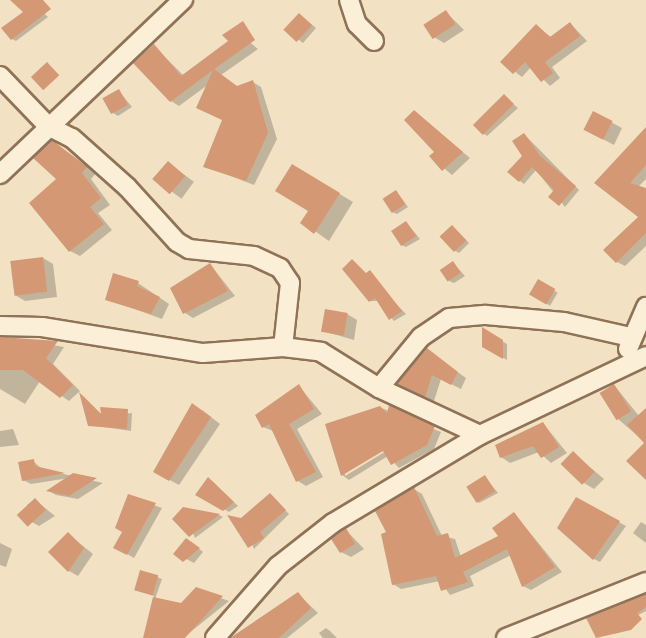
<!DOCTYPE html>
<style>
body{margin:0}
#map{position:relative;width:646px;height:638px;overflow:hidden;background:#f2e2c3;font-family:Bitter,serif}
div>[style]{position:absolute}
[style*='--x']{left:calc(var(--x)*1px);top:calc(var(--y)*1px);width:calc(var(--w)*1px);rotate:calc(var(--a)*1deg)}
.shadow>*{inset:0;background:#0003;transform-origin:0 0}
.building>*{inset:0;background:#d49875;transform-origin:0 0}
.roads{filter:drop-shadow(2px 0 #8f7257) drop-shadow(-2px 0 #8f7257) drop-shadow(0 2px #8f7257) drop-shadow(0 -2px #8f7257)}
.minor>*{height:18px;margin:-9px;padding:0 9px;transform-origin:9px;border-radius:9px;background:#fcefd7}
span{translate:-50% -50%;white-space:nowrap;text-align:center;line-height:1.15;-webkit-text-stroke:4.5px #f9ecd3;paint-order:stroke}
</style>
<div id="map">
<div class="shadow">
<i style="clip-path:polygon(38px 8px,48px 17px,16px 41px,12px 39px)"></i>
<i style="clip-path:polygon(446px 12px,464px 30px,444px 43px,434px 37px)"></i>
<i style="clip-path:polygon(304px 18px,316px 28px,303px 43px,286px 30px)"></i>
<i style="clip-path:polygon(570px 23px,587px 41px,552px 67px,560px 78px,550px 86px,531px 67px,522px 77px,502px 62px,536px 26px,551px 37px)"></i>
<i style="clip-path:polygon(247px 40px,258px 49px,221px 75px,238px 87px,253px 82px,261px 87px,277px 139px,254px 185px,205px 166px,223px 120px,209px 84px,179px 106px,171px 101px,154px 46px,184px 76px)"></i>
<i style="clip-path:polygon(119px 91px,132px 107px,118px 116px,113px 113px)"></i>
<i style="clip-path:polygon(504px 96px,518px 108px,487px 136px,483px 133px)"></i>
<i style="clip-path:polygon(414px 112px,470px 158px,452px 175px,431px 157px,436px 152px)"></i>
<i style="clip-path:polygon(594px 113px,622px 128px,614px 145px,595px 135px)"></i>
<i style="clip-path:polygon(524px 134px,579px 190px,565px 207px,536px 170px,524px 184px,520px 181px)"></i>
<i style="clip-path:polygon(646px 137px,646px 179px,638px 187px,646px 190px,646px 246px,625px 266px,617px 262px,640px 217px,596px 183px)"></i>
<i style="clip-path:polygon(62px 148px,96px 173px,91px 179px,110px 205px,98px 213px,112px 230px,80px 256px,70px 251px,59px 179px)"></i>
<i style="left:168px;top:163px;width:32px;height:21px;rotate:36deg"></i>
<i style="clip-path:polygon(293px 166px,353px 202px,329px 241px,302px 222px,310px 211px)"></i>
<i style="clip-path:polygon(396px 191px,408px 207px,397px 214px,392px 212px)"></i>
<i style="clip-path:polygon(406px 222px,420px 239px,406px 247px,401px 245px)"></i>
<i style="clip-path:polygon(452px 226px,469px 243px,459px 253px,454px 250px)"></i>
<i style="clip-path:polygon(43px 258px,53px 264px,57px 297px,25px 301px,15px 295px)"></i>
<i style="clip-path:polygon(453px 263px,465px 276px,454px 283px,449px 281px)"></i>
<i style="clip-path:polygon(210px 264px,235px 296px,193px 318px,185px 313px)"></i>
<i style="clip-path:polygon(356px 264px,406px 314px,394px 321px,378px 301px,370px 301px)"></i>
<i style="left:538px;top:281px;width:23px;height:15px;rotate:31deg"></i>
<i style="clip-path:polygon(138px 283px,169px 304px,162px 319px,107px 299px)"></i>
<i style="clip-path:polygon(347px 314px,357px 320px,354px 340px,323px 331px)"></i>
<i style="clip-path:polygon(483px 330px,507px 344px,507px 360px,483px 346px)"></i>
<i style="clip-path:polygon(0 336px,64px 347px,53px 364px,80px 391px,69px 401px,40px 381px,25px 404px,0 389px)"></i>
<i style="clip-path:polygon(427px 350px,466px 378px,461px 389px,441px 379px,434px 401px,408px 388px)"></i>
<i style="clip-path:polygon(614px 385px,639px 416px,646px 414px,646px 443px,618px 419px)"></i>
<i style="clip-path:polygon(299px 386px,322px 414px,297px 429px,323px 477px,306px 486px,298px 481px,273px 431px,263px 427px)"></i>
<i style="clip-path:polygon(82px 395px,103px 416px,132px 413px,131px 431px,90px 425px)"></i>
<i style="clip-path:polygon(evenodd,379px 407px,441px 432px,434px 449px,399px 468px,388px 456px,349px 480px,342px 475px,327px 425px,379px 407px,389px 446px,391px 448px,345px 476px,345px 472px,389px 446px)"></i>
<i style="clip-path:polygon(202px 410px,220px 424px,179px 485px,155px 472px)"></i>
<i style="clip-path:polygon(543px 423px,567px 453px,551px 463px,539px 452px,510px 463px,501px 457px)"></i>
<i style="clip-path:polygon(13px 429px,19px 445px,0 447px,0 431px)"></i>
<i style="clip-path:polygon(573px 453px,604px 479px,594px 489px,584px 483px)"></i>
<i style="clip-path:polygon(33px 461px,42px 469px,103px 483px,78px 499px,56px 495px,49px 491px,69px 478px,31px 484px,23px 480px)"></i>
<i style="clip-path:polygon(485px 477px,498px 493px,479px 503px,475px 500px)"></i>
<i style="clip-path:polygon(208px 479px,212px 481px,238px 506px,229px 512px,198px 495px)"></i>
<i style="clip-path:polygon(414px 489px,422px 494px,442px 536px,455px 539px,461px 557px,500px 536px,514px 513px,562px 572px,531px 590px,523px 586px,511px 555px,470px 576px,474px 586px,450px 595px,440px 581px,401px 589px,393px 584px,388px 533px)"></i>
<i style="clip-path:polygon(271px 495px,289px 514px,254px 549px,242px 519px)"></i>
<i style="clip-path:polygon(129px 496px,162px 508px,134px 558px,115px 547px,124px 532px)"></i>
<i style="clip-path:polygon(577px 499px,626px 526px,600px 562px,594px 559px)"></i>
<i style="clip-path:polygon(35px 500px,55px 516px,39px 526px,30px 521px,27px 505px)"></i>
<i style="clip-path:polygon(184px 509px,219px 515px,223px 517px,195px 538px)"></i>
<i style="clip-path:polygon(641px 522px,646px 525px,646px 543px,633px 533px)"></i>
<i style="clip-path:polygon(346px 530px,364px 549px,351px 557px,341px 552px)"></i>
<i style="clip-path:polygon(68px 534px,93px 554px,78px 576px,69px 571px)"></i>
<i style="clip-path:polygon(191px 542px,203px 552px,194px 563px,175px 553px)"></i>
<i style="clip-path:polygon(0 543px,12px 549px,6px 567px,0 565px)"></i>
<i style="clip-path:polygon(157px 577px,162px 579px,155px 599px,182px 605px,196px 589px,229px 601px,183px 638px,147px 638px,154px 596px,140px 591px)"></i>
<i style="clip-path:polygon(298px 594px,318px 613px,287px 638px,232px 638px)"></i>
<i style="clip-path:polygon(646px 596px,646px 611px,600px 635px)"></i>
<i style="clip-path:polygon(326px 628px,330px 631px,337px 638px,323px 638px,319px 633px)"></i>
</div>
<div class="building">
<i style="clip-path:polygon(10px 0,43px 0,51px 9px,11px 40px,1px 28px,23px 12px)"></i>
<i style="left:446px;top:10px;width:17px;height:27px;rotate:57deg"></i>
<i style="left:299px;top:13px;width:18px;height:23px;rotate:43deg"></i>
<i style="clip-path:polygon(243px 21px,255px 40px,214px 69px,237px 86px,253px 80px,268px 133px,246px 181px,203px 167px,222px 120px,196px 108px,213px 70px,170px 102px,133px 63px,154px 44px,181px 76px,228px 41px,222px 35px)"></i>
<i style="clip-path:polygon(570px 22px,580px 36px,545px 62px,553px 73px,541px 82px,525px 62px,513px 74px,500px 62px,536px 24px,550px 37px)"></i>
<i style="left:47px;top:62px;width:18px;height:22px;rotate:47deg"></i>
<i style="left:119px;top:89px;width:18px;height:19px;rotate:61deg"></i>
<i style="left:504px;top:94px;width:14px;height:44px;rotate:45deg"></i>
<i style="clip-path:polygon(414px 110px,463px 152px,442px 171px,429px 156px,434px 152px,404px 120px)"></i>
<i style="left:593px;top:111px;width:22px;height:21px;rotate:27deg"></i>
<i style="clip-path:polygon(646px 127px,646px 165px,630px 183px,646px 188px,646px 233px,616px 263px,603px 250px,638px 217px,594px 183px)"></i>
<i style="clip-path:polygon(524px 133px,540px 156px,576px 186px,559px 206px,548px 197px,554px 190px,532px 167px,519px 182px,507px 172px,522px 156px,512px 141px)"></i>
<i style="clip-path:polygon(52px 140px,87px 167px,82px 173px,101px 198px,90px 207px,104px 224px,69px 252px,29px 203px,56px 179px,33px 158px)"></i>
<i style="left:168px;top:161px;width:23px;height:24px;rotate:41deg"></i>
<i style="clip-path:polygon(292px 164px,340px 193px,314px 234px,300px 223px,308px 211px,275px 191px)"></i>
<i style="left:396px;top:190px;width:17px;height:16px;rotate:57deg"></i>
<i style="left:406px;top:221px;width:18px;height:18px;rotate:56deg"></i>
<i style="left:452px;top:225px;width:21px;height:17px;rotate:47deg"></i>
<i style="left:43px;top:257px;width:35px;height:33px;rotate:83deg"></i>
<i style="clip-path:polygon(352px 259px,366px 273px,370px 270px,402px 311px,389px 320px,375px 298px,369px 302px,342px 269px)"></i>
<i style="left:453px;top:261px;width:14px;height:16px;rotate:56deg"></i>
<i style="clip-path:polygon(210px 263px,228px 291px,183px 314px,170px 288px)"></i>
<i style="clip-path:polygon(113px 273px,139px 281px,137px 286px,160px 297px,151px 314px,105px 300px)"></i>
<i style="left:538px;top:279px;width:20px;height:18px;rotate:30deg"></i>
<i style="left:325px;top:309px;width:23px;height:23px;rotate:10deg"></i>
<i style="clip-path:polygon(482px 327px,503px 340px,503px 359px,482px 347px)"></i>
<i style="clip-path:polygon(0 337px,58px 341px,46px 358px,73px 385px,60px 398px,23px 370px,0 370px)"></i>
<i style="clip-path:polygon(427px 348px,458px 372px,451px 385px,432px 375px,425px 397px,397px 384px)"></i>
<i style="clip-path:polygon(299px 384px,314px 409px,289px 424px,316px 472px,296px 482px,269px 424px,262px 428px,255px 415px)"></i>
<i style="left:614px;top:384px;width:32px;height:17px;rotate:58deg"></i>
<i style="clip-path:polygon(79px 392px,101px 414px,100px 407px,128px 409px,127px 429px,88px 426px)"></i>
<i style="clip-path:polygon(192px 403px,211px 417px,169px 481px,153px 472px)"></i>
<i style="clip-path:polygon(389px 405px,435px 426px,427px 445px,391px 465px,383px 451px,341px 476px,325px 424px,380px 406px,387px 413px)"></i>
<i style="clip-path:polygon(646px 408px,646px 480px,626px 461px,644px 443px,627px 425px)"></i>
<i style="clip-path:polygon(543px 422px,559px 447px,541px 458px,533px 446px,500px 458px,495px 445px)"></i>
<i style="left:573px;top:451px;width:30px;height:18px;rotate:44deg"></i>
<i style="clip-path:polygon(34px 459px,35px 466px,65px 473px,22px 481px,18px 462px)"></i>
<i style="clip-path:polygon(73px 473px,97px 478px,69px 496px,46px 491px)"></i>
<i style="left:485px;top:475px;width:19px;height:22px;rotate:58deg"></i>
<i style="clip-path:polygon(208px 477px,234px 502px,223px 511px,195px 495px)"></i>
<i style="clip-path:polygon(414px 487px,437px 536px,448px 533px,455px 558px,498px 536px,492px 528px,514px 512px,555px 567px,522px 587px,507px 549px,463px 572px,468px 582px,441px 591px,436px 576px,392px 585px,381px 534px,386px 532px,375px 511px)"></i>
<i style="clip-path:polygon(270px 493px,286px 510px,260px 532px,264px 538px,248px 548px,227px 515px,241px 518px)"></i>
<i style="clip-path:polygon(128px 494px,156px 503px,127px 555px,113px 548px,122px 532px,115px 528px)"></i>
<i style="clip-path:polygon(576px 497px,620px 521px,593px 560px,557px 528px)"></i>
<i style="left:35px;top:498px;width:16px;height:25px;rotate:47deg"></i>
<i style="clip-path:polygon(183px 507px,220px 514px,189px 537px,172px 519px)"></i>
<i style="clip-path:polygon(346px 528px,355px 544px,340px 553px,331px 539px)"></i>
<i style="clip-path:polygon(68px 532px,84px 548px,68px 572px,48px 552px)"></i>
<i style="clip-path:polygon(186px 538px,200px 548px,183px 562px,173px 554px)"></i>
<i style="left:140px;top:570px;width:19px;height:21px;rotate:16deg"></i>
<i style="clip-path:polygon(196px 587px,223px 596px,185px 638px,143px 638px,153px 597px,181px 603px)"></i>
<i style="clip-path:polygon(298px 592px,311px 608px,279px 638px,230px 638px)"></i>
<i style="clip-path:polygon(646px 594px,646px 607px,637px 613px,642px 619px,631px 630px,596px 638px,586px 618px)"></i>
</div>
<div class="roads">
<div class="minor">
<i style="--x:349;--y:0;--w:25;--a:72"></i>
<i style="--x:357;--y:24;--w:24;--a:45"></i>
<i style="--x:0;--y:76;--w:69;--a:46.2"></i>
<i style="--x:48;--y:126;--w:27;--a:27"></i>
<i style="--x:72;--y:138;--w:74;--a:41.7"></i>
<i style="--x:127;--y:187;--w:74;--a:47.7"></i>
<i style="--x:177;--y:242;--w:14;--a:30"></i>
<i style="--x:189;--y:249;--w:65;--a:6.1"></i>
<i style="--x:254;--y:256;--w:29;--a:25"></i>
<i style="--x:280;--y:268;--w:18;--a:56"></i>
<i style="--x:290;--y:283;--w:64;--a:96.2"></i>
<i style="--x:0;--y:174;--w:253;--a:-43.6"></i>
<i style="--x:0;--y:326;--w:42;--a:1.4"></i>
<i style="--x:42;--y:327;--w:163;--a:9.2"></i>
<i style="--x:203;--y:353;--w:80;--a:-4.3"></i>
<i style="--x:283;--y:347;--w:38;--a:7"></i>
<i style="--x:321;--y:352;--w:68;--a:31.8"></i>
<i style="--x:379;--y:388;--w:111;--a:25"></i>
<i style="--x:628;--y:349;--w:46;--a:-66.8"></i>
<i style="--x:379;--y:388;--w:66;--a:-50.5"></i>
<i style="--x:421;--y:337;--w:34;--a:-34"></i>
<i style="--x:449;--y:318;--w:37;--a:-5"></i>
<i style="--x:486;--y:315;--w:78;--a:5.1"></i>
<i style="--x:564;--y:322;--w:68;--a:12.8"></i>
<i style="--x:215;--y:638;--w:96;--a:-48.8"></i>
<i style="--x:278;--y:566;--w:70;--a:-38"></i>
<i style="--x:333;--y:523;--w:171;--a:-30.9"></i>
<i style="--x:480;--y:435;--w:184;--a:-25.4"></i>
<i style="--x:506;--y:638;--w:151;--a:-21.8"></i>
</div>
</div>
</div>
